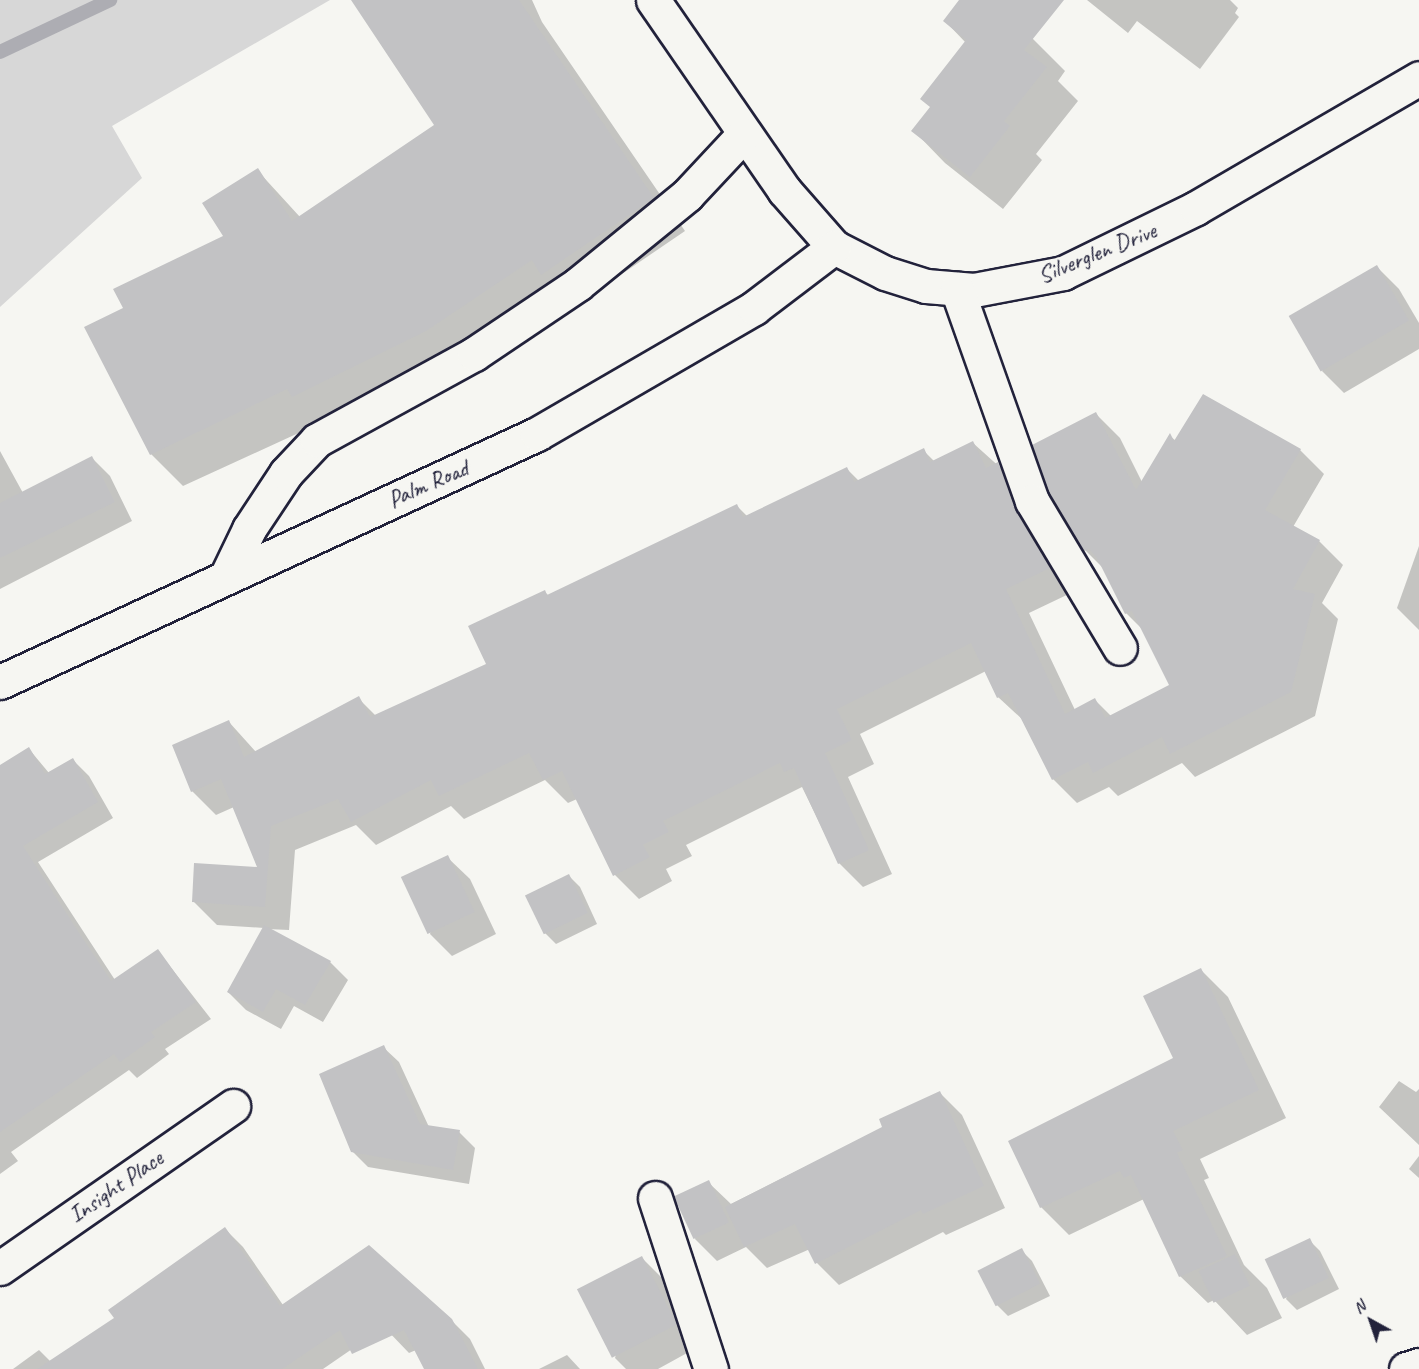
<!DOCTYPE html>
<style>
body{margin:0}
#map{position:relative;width:1419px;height:1369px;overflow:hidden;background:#f6f6f2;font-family:Caveat,sans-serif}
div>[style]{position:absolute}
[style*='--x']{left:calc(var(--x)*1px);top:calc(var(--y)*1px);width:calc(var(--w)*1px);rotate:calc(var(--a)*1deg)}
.green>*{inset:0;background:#d7d7d7}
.shadow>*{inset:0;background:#0003}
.stream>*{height:14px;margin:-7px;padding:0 7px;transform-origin:7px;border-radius:7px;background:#adadb3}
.building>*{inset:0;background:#c2c2c4;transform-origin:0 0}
.roads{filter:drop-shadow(2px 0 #22223b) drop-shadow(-2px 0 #22223b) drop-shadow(0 2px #22223b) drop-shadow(0 -2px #22223b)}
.minor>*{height:33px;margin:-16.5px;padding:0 16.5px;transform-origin:16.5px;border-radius:16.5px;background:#f6f6f2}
span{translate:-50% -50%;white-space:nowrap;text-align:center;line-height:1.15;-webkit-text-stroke:4.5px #f6f6f2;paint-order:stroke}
.street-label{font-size:24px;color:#22223b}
.north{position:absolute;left:1341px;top:1291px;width:60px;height:60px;-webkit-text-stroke:4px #f6f6f2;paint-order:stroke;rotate:320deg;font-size:16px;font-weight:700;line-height:24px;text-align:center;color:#22223b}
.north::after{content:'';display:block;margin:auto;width:21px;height:27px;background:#22223b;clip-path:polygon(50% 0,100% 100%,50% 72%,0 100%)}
</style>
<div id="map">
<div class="green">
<i style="clip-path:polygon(0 0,330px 0,112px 126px,142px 178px,0 307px)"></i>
</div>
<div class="shadow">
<i style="clip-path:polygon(353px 0,532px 0,542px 22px,685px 231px,575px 306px,183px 486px,151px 454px,125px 309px,226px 237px,257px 170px,300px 217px,436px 126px)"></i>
<i style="clip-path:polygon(961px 0,984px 0,1033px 39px,1065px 71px,1058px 81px,1078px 101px,1036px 154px,1042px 160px,1003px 209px,945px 163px,913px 130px,931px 108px,966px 43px,945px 21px)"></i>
<i style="clip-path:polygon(1087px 0,1230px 0,1238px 8px,1235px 13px,1239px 17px,1200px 69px,1137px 21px,1128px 33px)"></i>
<i style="clip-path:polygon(1377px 267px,1399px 289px,1419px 323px,1419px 349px,1344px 393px,1322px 371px)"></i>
<i style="clip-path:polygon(1096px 414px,1120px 438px,1142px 482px,1170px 436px,1176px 441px,1300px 450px,1324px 474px,1293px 527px,1319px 541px,1343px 565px,1322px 603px,1338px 619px,1315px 716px,1195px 777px,1182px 763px,1118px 796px,1109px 787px,1077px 803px,1053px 779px,1024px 721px,998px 697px,986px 671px,860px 734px,874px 764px,848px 777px,892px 874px,863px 887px,839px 863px,802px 787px,686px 845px,692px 856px,666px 869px,672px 881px,639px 899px,615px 875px,577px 799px,568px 803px,545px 780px,464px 819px,451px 806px,376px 845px,356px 825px,295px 850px,289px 930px,267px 929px,330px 962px,348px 980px,323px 1022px,294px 1006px,281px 1029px,246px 1010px,228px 992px,264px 928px,217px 925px,193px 901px,260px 869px,234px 807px,216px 815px,192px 791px,229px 722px,256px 752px,358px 698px,376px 716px,488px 665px,544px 591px,549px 596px,737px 506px,748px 517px,847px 469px,859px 481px,923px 450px,935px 462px,973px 443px,1022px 487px,1073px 592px,1029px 613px,1075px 710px,1095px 700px,1112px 717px,1171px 686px,1143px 630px,1126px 613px,1105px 570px,1085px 550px)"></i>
<i style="clip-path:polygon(0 451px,23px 493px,92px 458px,110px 476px,132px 521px,0 589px)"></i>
<i style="clip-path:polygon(1419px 546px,1419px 630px,1397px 608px)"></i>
<i style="clip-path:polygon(29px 749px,49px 773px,73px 760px,89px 776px,113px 818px,38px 862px,115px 980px,158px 951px,211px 1019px,165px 1049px,169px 1054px,137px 1078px,129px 1070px,11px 1152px,18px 1161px,0 1174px,0 767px)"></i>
<i style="clip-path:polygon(447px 857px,470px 879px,496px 934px,452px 956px,430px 934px)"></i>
<i style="clip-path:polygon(569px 876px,580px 887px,597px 924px,556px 944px,545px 933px,527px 896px)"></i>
<i style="clip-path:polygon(1201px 970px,1228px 997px,1286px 1118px,1200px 1159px,1209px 1178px,1204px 1180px,1244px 1265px,1267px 1288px,1282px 1318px,1247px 1335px,1214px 1300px,1208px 1303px,1180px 1276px,1144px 1199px,1069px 1235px,1041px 1207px,1010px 1142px,1175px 1058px)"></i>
<i style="clip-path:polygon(383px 1047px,399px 1062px,429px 1127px,459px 1132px,475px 1148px,469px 1184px,368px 1167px,352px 1151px)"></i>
<i style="clip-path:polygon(1399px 1081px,1416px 1092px,1419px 1089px,1419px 1145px,1379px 1107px)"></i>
<i style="clip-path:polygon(939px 1092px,962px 1115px,1005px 1208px,946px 1235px,943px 1232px,839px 1285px,817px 1263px,810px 1249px,767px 1268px,746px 1247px,717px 1261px,695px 1239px,708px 1182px,731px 1204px,884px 1127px)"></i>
<i style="clip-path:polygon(1419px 1156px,1419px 1178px,1409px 1169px)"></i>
<i style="clip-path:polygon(225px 1229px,243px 1247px,283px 1305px,451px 1320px,470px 1339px,485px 1369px,425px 1369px,416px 1350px,409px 1353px,384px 1327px,323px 1369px,117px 1369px,116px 1318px)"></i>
<i style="clip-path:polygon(1309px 1240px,1320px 1251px,1339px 1289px,1297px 1310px,1286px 1299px)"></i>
<i style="clip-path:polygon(1021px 1250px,1032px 1261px,1050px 1296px,1008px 1316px,997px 1305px)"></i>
<i style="clip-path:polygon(642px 1258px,664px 1280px,698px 1347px,658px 1369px,626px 1369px,615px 1358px)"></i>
<i style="clip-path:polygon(39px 1350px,58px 1369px,13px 1369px)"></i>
<i style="clip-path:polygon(567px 1355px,580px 1369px,539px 1369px)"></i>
</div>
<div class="stream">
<i style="--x:0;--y:52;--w:122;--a:-25.3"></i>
</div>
<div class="building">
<i style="clip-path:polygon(351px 0,519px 0,654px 198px,541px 275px,532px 260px,426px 331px,292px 397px,287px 389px,150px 455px,84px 327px,123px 308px,113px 289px,223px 236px,202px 203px,258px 168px,292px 221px,434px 125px)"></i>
<i style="clip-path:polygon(959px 0,1064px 0,1024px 50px,1047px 67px,1004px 121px,1010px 126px,970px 177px,911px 131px,930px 107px,920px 99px,966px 40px,943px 21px)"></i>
<i style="left:1377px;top:265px;width:64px;height:102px;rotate:60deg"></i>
<i style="clip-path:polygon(1203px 394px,1301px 449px,1265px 510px,1320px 540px,1293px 589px,1315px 594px,1291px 692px,1170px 754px,1162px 737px,1093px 773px,1088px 762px,1052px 780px,1008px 693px,997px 698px,971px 643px,837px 709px,852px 740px,825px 753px,869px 850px,838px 864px,794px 768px,784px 772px,780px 763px,663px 821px,669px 832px,643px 845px,650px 857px,613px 876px,562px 771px,543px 780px,529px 753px,439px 796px,431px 780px,351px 822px,338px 799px,271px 826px,265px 907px,192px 902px,194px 863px,257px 867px,221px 779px,191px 792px,172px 745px,229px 720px,244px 757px,359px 696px,370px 717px,486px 664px,468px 626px,545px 590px,547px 595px,737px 504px,743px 517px,847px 467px,854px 482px,924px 448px,930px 462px,973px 441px,986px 468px,998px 462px,1016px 510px,1050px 568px,1006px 589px,1065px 714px,1095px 698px,1105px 718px,1169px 685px,1132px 611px,1125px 614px,1097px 558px,1089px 549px,1084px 551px,1049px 493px,1032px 445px,1096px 412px,1136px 490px,1170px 433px,1174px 441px)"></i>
<i style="clip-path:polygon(92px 456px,115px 502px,0 558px,0 503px)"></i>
<i style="clip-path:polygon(29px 747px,45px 774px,73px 758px,98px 802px,23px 846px,83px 939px,111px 981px,158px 949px,196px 1002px,151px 1032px,155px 1037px,120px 1062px,114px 1054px,0 1132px,0 765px)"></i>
<i style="left:448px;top:855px;width:63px;height:52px;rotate:65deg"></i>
<i style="left:569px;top:874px;width:43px;height:49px;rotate:64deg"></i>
<i style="clip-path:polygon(264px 925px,331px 961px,305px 1005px,276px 989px,263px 1012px,227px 992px)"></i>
<i style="clip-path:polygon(1201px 968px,1259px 1090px,1173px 1131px,1183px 1150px,1177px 1153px,1227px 1256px,1179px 1277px,1131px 1175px,1124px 1178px,1120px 1171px,1040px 1208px,1008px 1141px,1173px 1058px,1143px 996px)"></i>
<i style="clip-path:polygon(384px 1045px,420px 1124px,460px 1130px,453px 1170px,351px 1152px,319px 1074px)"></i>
<i style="clip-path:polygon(940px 1091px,984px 1186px,923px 1214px,921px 1210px,815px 1264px,795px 1224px,744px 1247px,725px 1207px,882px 1127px,879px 1119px)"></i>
<i style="left:709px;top:1180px;width:47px;height:39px;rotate:65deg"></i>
<i style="clip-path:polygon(225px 1227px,280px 1306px,369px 1245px,452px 1319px,478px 1369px,424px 1369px,404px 1330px,352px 1354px,340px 1330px,282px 1369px,37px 1369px,114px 1318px,108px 1310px)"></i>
<i style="left:1310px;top:1238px;width:44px;height:50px;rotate:65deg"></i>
<i style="left:1022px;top:1248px;width:40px;height:50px;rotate:63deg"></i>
<i style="left:1235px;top:1254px;width:35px;height:40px;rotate:65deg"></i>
<i style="left:642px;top:1256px;width:77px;height:73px;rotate:63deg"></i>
</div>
<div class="roads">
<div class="minor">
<i style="--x:653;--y:0;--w:231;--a:55.4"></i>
<i style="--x:784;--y:190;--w:76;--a:48.7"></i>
<i style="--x:834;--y:247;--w:57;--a:27"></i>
<i style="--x:885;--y:273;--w:43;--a:17.6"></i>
<i style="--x:926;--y:286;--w:48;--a:4.8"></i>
<i style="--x:974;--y:290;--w:91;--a:-10.8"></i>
<i style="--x:1063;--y:273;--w:148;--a:-26"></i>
<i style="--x:1196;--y:208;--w:258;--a:-30.2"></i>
<i style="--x:957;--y:289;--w:225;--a:70.5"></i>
<i style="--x:1032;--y:501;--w:171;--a:59.1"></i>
<i style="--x:227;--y:575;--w:51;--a:-64.4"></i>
<i style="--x:249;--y:529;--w:67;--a:-56.5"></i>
<i style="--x:286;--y:473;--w:45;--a:-46.8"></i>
<i style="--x:317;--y:440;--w:179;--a:-28.7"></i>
<i style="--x:474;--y:354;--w:125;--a:-33.9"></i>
<i style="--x:578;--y:284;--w:141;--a:-39.2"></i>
<i style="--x:687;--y:195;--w:83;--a:-46.9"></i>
<i style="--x:0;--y:682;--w:592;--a:-24.79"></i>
<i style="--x:537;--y:434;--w:251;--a:-30.1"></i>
<i style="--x:754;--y:308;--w:101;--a:-37.3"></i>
<i style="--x:655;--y:1198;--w:180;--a:71.9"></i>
<i style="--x:0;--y:1268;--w:284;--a:-34.8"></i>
<i style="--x:1406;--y:1369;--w:14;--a:-17"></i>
</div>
</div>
<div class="street-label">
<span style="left:1097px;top:253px;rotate:-22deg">Silverglen Drive</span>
<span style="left:428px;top:484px;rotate:-24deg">Palm Road</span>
<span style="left:116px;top:1187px;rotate:-35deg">Insight Place</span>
</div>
<div class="north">N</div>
</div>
